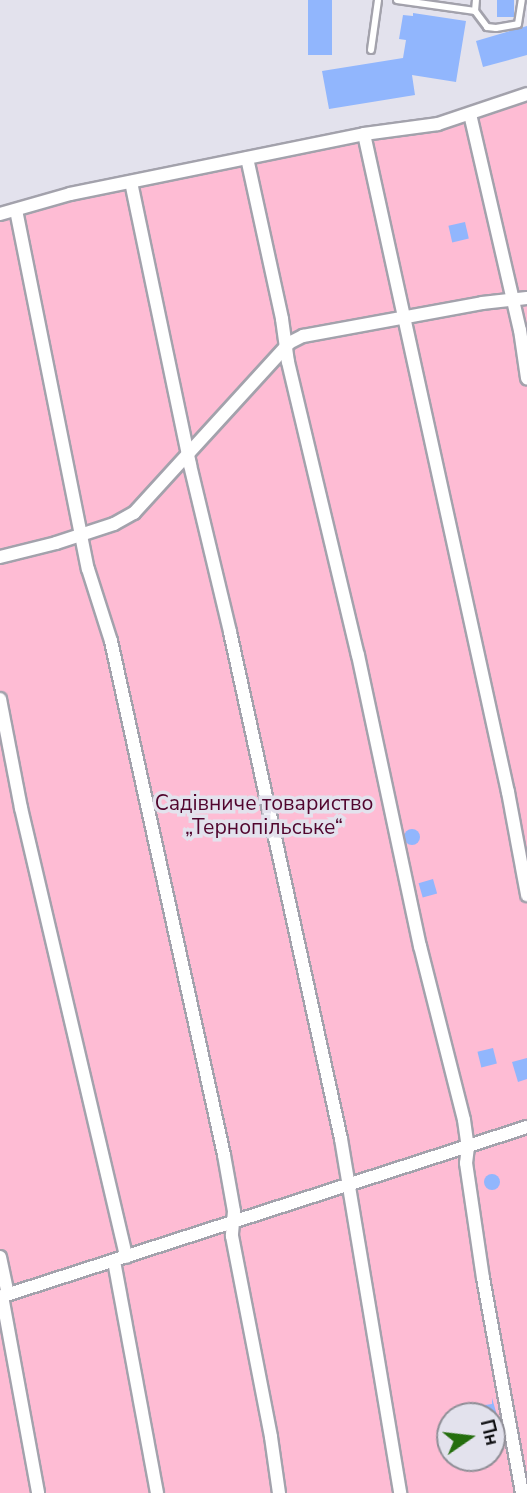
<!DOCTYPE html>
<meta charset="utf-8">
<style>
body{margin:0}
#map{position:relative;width:527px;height:1493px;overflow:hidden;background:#e3e2ed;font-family:"Nunito Sans",sans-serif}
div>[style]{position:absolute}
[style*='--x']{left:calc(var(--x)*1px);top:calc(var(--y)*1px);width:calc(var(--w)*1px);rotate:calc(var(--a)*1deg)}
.green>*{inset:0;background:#febcd4}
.building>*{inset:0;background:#91b6fd;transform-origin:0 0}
.round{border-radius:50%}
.roads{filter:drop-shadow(2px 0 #a3a2ac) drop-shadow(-2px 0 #a3a2ac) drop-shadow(0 2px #a3a2ac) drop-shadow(0 -2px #a3a2ac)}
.service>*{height:6px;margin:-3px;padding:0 3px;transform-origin:3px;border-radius:3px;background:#fff}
.minor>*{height:12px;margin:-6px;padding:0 6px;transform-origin:6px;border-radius:6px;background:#fff}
span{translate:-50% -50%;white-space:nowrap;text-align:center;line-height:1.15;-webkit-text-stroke:7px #e3e2ed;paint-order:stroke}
.park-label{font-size:21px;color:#51052e}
.north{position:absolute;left:436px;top:1402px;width:70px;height:70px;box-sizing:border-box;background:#e3e2ed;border:2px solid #8f8e96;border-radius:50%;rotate:76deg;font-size:19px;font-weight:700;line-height:28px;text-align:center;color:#101013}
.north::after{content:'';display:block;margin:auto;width:24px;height:32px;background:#256e0e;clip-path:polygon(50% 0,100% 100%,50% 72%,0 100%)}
</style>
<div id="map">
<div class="green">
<i style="clip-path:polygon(evenodd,527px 94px,527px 1493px,0 1493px,0 214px,393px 131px,527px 94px,450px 1416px,492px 1416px,492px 1458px,450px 1458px,450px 1416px)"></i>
</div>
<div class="building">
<i style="left:308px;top:0;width:24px;height:55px"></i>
<i style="left:497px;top:0;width:17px;height:17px"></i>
<i style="clip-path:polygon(413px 13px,466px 21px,456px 82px,412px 75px,415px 95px,329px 109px,322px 71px,403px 58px,406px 40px,399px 39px,403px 15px,413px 16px)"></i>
<i style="clip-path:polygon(527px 26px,527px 55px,483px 67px,476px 41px)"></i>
<i style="left:465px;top:222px;width:17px;height:17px;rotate:77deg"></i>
<i class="round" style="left:404px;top:829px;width:16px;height:16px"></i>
<i style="left:433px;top:879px;width:15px;height:15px;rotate:74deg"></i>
<i style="left:493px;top:1048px;width:16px;height:16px;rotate:76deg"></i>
<i style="clip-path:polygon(527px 1058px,527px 1079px,518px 1082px,512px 1062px)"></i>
<i class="round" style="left:484px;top:1174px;width:16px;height:16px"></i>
<i style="clip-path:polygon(492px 1398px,501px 1429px,495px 1430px,485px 1405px,492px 1404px)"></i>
</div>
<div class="roads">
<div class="service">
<i style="--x:397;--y:0;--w:79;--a:8"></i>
<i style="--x:475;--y:11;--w:11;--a:-85"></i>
<i style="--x:475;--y:11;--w:20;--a:53"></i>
<i style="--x:487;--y:27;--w:9;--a:6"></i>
<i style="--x:496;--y:28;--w:22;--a:-10"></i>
<i style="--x:518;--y:24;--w:24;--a:-81"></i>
<i style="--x:371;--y:50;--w:50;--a:-82"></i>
</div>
<div class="minor">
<i style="--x:470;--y:114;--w:222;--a:77"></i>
<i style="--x:520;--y:330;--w:49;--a:81.7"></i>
<i style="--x:364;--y:134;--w:674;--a:77.66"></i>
<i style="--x:508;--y:792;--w:105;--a:79.5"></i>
<i style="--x:247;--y:158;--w:165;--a:77.7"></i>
<i style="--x:282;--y:319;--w:43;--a:82.1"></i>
<i style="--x:288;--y:362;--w:301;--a:76.6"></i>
<i style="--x:358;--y:655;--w:298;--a:78"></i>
<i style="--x:420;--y:946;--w:179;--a:75.8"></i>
<i style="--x:464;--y:1120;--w:27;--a:82"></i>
<i style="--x:468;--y:1147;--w:16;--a:97"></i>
<i style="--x:466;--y:1163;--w:116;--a:81.6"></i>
<i style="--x:483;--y:1278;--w:219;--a:79.7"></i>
<i style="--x:131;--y:182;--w:289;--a:78.2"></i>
<i style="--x:190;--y:465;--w:172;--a:76.5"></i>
<i style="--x:230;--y:632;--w:519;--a:77.65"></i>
<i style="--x:341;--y:1139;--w:359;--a:80.5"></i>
<i style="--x:16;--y:210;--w:366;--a:78.7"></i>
<i style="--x:88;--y:569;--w:76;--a:72.3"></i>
<i style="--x:111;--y:641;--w:526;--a:77.6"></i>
<i style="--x:224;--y:1155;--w:57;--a:79.9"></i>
<i style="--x:234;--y:1211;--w:25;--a:95"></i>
<i style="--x:232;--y:1236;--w:205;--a:79"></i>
<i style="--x:271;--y:1437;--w:57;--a:81.9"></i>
<i style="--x:0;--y:214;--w:73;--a:-15.9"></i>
<i style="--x:70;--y:194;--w:300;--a:-11.5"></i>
<i style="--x:364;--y:134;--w:75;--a:-7.7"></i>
<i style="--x:438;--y:124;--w:94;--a:-18.6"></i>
<i style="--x:0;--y:557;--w:58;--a:-14"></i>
<i style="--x:56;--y:543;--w:61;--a:-18.1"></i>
<i style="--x:114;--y:524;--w:23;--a:-29"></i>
<i style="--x:134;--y:513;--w:230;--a:-47.6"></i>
<i style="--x:289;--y:343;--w:16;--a:-27"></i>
<i style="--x:303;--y:336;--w:182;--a:-10.4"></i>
<i style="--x:482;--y:303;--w:45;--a:-6.3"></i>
<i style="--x:0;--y:699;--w:111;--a:79.1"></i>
<i style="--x:21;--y:808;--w:461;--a:76.8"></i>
<i style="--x:0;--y:1257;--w:38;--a:78"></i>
<i style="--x:114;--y:1261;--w:236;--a:79.5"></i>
<i style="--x:2;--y:1296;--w:200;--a:79.6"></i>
<i style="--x:0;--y:1297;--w:554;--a:-17.88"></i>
</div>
</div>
<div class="park-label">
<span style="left:264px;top:815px">Садівниче товариство<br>„Тернопільське“</span>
</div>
<div class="north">Пн</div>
</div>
